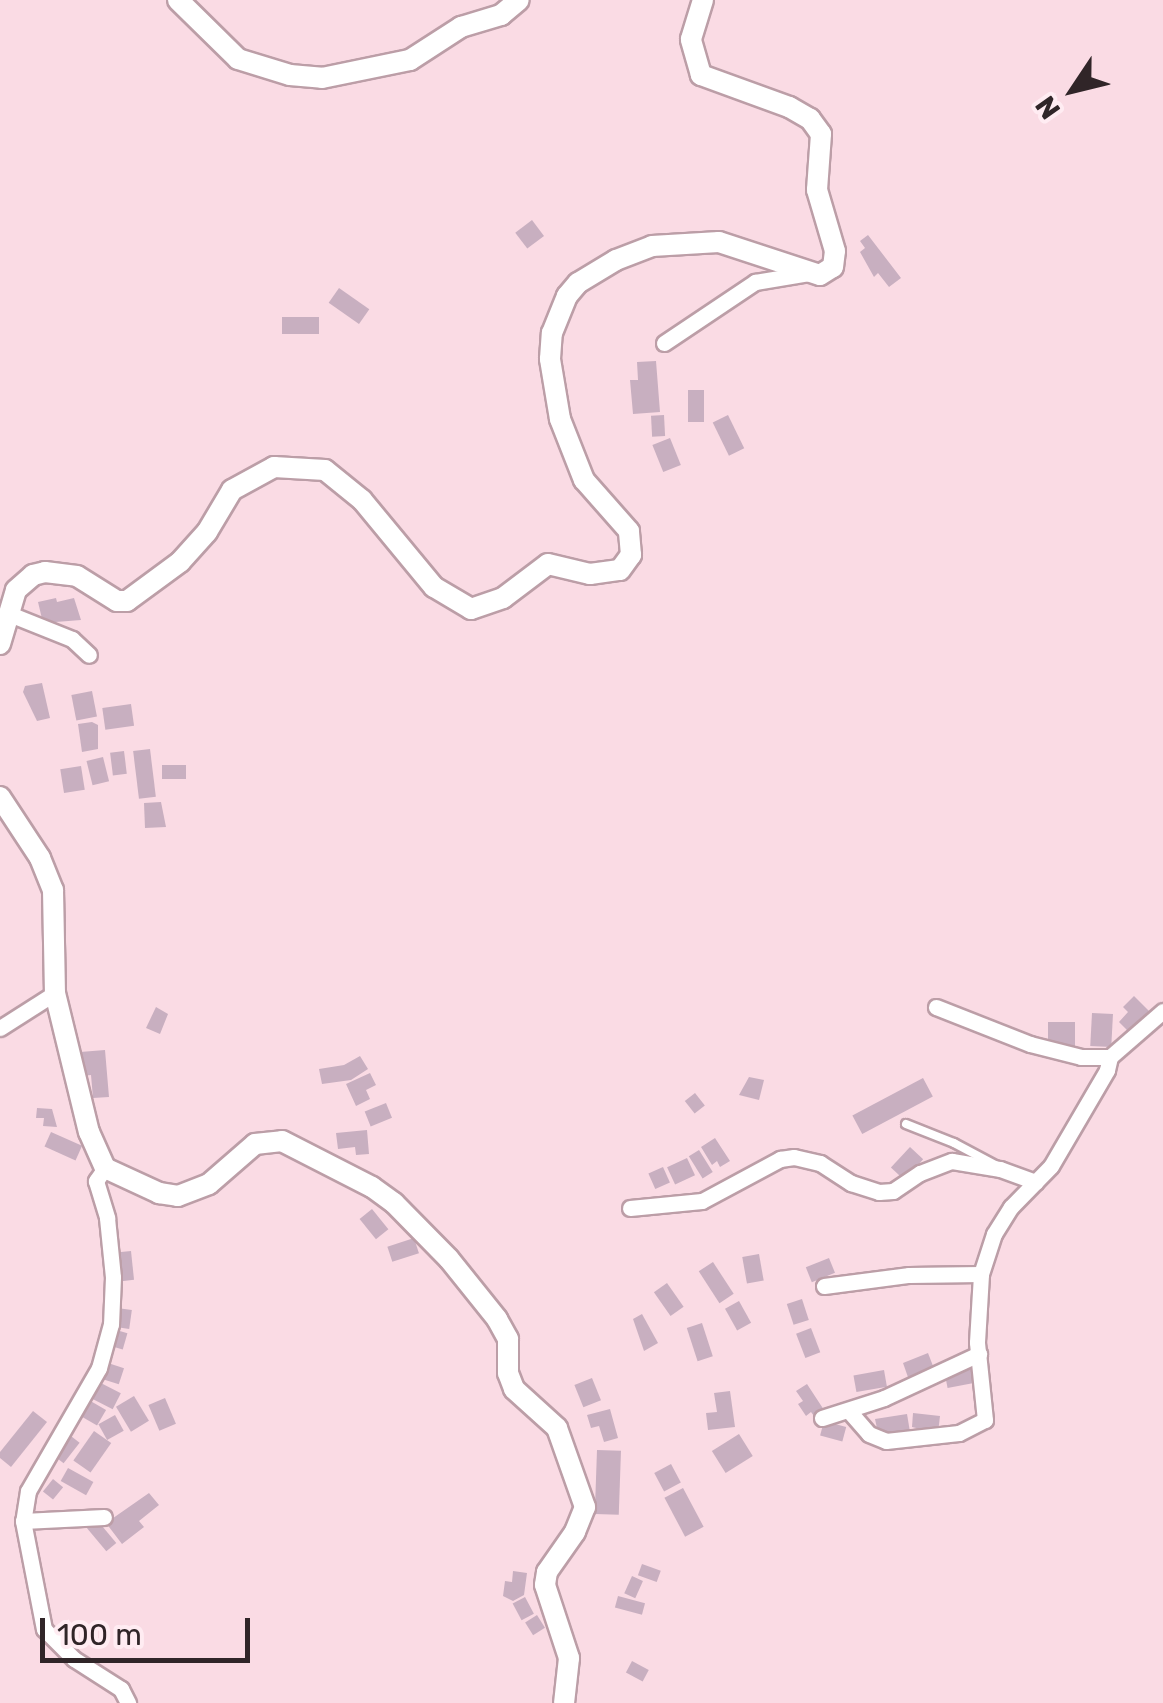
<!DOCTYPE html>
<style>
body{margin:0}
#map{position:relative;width:1163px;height:1703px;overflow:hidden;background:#fadbe4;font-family:Rubik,sans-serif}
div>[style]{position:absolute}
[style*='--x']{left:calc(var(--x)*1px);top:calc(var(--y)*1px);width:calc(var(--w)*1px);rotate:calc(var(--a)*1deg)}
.building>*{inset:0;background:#c8afc0;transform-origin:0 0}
.roads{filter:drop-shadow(2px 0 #bc9ea7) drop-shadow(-2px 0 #bc9ea7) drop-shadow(0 2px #bc9ea7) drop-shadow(0 -2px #bc9ea7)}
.service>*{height:8px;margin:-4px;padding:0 4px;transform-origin:4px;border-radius:4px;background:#fff}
.minor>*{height:15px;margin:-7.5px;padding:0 7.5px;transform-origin:7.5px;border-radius:7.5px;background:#fff}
.tertiary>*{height:20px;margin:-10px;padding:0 10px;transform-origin:10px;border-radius:10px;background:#fff}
span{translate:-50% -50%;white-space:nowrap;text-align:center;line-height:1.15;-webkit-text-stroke:9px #ffecf2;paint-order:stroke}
.north{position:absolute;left:1023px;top:40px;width:100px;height:100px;-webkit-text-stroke:8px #ffecf2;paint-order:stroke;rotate:235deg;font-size:28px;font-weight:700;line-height:40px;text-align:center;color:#302528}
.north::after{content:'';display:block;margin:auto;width:35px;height:45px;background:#302528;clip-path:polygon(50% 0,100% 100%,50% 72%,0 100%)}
.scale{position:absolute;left:40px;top:1618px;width:210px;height:45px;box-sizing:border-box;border:5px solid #302528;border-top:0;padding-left:12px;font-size:30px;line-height:35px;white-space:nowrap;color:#302528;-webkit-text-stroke:8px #ffecf2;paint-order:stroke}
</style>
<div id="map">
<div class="building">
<i style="left:532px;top:220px;width:20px;height:21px;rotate:53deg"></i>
<i style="clip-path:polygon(868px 235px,901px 278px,889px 287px,878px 273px,874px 277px,860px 252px,865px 248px,860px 241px)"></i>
<i style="left:339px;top:288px;width:37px;height:18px;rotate:35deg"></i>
<i style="left:282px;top:317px;width:37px;height:17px"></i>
<i style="clip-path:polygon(656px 361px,660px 412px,633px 414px,630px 380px,638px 380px,637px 362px)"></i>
<i style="left:688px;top:390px;width:16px;height:32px"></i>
<i style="left:664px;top:415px;width:21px;height:13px;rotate:87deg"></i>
<i style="left:728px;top:415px;width:37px;height:17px;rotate:64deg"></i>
<i style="left:670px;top:438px;width:29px;height:19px;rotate:68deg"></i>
<i style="clip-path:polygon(56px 598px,57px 602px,74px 598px,81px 620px,43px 623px,38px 602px)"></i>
<i style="clip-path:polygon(42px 683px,50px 718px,37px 721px,23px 692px,25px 686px)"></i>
<i style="left:92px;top:691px;width:26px;height:21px;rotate:79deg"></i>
<i style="left:131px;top:704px;width:22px;height:29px;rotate:82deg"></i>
<i style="clip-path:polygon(92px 722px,98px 725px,98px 749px,82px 752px,78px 724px)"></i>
<i style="left:150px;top:749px;width:48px;height:17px;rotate:83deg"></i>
<i style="left:124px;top:751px;width:23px;height:14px;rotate:83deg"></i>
<i style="left:103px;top:757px;width:25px;height:17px;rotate:76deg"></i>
<i style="left:162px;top:765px;width:24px;height:14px"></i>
<i style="left:81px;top:766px;width:24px;height:21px;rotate:81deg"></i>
<i style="clip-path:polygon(161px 802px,166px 827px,145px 828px,144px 803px)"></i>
<i style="clip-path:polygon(1134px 996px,1151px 1013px,1130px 1033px,1119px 1022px,1128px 1012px,1123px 1007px)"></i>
<i style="clip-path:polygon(156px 1007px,168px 1014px,160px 1034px,146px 1028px)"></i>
<i style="left:1092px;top:1013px;width:21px;height:33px;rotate:3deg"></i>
<i style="left:1048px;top:1022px;width:27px;height:24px"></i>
<i style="clip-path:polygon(105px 1050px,109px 1097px,93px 1098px,91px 1075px,82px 1076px,80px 1052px)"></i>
<i style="clip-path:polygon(360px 1056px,368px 1069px,351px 1080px,322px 1084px,319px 1069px,344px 1065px)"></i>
<i style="clip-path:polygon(370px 1073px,376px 1085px,366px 1090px,370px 1099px,356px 1106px,346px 1084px)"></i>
<i style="clip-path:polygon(749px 1077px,764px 1080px,759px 1100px,739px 1095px)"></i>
<i style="left:923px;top:1078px;width:21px;height:80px;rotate:62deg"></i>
<i style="left:695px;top:1093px;width:16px;height:13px;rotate:52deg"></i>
<i style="left:386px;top:1103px;width:16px;height:23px;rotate:68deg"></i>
<i style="clip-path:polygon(37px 1108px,52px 1109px,57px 1127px,43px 1126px,44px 1118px,36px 1118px)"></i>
<i style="clip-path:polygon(367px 1130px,369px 1154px,356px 1155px,355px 1147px,338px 1149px,336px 1133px)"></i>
<i style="left:51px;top:1132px;width:34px;height:16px;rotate:24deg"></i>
<i style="clip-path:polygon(715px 1138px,730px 1161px,720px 1167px,717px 1161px,712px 1165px,701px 1147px)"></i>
<i style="left:910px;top:1147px;width:18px;height:28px;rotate:43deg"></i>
<i style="left:699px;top:1150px;width:26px;height:12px;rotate:58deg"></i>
<i style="left:687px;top:1158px;width:19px;height:22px;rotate:65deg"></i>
<i style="left:663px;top:1167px;width:17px;height:16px;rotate:66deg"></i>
<i style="left:372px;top:1209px;width:26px;height:16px;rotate:51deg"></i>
<i style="left:414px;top:1238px;width:16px;height:28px;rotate:72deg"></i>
<i style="left:131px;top:1251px;width:29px;height:15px;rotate:84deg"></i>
<i style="left:759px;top:1254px;width:27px;height:17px;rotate:80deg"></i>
<i style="left:829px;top:1258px;width:16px;height:25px;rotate:68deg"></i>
<i style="left:713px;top:1262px;width:38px;height:17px;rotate:57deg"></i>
<i style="left:667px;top:1283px;width:29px;height:16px;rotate:55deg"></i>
<i style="left:802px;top:1299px;width:22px;height:16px;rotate:72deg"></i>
<i style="left:739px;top:1301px;width:25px;height:16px;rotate:61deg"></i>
<i style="left:117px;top:1308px;width:15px;height:19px;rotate:8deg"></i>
<i style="clip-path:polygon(642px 1314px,658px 1343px,644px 1351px,633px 1319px)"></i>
<i style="left:702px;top:1323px;width:35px;height:16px;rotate:72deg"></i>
<i style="left:811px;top:1328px;width:26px;height:16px;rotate:69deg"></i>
<i style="left:113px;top:1329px;width:15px;height:17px;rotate:16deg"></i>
<i style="clip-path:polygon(928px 1353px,933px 1366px,909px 1380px,903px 1363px)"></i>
<i style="left:105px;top:1362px;width:20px;height:17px;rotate:18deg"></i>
<i style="left:972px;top:1367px;width:16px;height:28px;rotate:79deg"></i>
<i style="left:884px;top:1370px;width:17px;height:31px;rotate:80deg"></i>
<i style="left:592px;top:1378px;width:24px;height:19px;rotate:68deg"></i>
<i style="left:95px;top:1380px;width:29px;height:18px;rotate:27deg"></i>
<i style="clip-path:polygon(807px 1384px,824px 1410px,814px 1416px,811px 1412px,806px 1416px,798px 1404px,803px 1401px,796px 1391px)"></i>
<i style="clip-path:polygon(730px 1391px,735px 1427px,708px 1430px,706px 1413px,717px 1412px,714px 1393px)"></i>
<i style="left:134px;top:1396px;width:29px;height:21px;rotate:59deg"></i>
<i style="left:165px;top:1398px;width:28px;height:18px;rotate:67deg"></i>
<i style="left:87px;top:1399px;width:22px;height:18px;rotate:30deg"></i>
<i style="clip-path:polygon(610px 1409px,618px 1438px,604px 1442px,599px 1426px,591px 1428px,587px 1415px)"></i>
<i style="clip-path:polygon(33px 1411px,47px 1422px,11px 1467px,0 1458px,0 1452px)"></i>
<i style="clip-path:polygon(913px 1413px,940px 1416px,938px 1433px,912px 1427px)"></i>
<i style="clip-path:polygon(907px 1414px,910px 1432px,878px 1433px,875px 1419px)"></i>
<i style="left:115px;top:1415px;width:18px;height:19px;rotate:61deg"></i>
<i style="left:824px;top:1421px;width:23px;height:15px;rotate:15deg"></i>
<i style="left:94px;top:1431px;width:21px;height:36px;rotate:35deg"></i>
<i style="left:67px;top:1433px;width:16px;height:26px;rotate:38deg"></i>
<i style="left:739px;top:1434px;width:26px;height:32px;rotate:58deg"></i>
<i style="left:597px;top:1450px;width:24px;height:64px;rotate:2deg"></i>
<i style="left:671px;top:1464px;width:21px;height:19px;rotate:62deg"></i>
<i style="left:68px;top:1468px;width:29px;height:15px;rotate:29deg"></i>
<i style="left:53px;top:1479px;width:13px;height:16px;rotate:39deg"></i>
<i style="left:683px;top:1488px;width:44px;height:21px;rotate:62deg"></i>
<i style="clip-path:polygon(149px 1493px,159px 1505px,139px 1521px,144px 1527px,122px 1544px,106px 1523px)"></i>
<i style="left:97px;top:1520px;width:30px;height:13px;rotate:50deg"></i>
<i style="left:642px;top:1564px;width:20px;height:12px;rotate:20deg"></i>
<i style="clip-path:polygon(513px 1571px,527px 1573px,524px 1595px,513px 1601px,503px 1596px,505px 1581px,512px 1582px)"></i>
<i style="left:632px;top:1576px;width:12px;height:19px;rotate:24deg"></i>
<i style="left:618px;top:1596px;width:28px;height:12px;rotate:15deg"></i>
<i style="left:525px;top:1597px;width:19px;height:14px;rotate:62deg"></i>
<i style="left:537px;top:1615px;width:15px;height:14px;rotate:58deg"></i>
<i style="left:632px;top:1661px;width:19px;height:13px;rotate:28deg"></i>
</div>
<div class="roads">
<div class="service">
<i style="--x:906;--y:1124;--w:52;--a:21.6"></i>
<i style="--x:954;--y:1143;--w:49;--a:28.1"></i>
</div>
<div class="minor">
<i style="--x:664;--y:343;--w:110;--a:-33.8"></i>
<i style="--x:755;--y:282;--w:56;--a:-9.3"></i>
<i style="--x:7;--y:613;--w:70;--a:21.8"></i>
<i style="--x:72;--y:639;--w:23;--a:43"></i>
<i style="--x:936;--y:1007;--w:101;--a:21.5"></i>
<i style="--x:1030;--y:1044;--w:53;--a:14.3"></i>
<i style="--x:1081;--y:1057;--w:29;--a:0"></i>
<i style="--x:0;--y:1028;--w:65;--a:-32.5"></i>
<i style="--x:105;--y:1168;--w:16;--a:125"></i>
<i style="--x:96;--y:1181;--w:39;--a:73"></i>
<i style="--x:107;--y:1218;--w:59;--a:84.2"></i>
<i style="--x:113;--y:1277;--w:47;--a:92.4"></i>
<i style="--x:111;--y:1324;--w:46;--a:105.3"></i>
<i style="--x:99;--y:1368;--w:142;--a:120"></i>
<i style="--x:28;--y:1491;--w:30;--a:99"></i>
<i style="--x:23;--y:1521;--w:110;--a:79"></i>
<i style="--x:44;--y:1629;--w:42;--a:45"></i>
<i style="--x:74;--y:1659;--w:56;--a:32.6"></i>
<i style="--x:121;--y:1689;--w:16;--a:63"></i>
<i style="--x:630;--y:1208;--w:72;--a:-5.6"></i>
<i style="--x:702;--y:1201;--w:89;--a:-28.3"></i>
<i style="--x:780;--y:1159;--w:14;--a:-8"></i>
<i style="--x:794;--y:1157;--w:27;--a:13"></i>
<i style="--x:820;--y:1163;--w:37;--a:33"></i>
<i style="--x:851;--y:1183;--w:29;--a:18"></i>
<i style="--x:879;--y:1192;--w:14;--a:-4"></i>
<i style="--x:893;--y:1191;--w:32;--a:-34"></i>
<i style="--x:920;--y:1173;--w:34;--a:-21"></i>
<i style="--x:952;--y:1161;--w:49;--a:9.5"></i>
<i style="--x:1000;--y:1169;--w:38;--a:20"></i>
<i style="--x:824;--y:1286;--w:86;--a:-7.4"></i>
<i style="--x:909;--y:1275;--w:72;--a:-0.8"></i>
<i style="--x:849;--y:1411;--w:30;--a:49"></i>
<i style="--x:869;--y:1434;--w:18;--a:22"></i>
<i style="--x:886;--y:1441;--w:73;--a:-6.3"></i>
<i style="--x:959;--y:1433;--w:29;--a:-27"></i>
<i style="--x:985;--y:1420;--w:78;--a:-95.9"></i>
<i style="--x:977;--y:1342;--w:68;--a:-86.6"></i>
<i style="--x:981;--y:1274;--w:42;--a:-72"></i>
<i style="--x:994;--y:1234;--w:32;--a:-58"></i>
<i style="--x:1011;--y:1207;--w:57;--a:-45.7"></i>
<i style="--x:1051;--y:1166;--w:111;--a:-59.7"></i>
<i style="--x:1107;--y:1070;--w:13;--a:-77"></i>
<i style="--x:1110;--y:1057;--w:70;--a:-41"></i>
<i style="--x:822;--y:1418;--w:65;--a:-17.9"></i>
<i style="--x:884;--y:1398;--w:105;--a:-24.9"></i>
<i style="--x:23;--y:1521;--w:81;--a:-2.8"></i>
</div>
<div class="tertiary">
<i style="--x:178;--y:0;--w:84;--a:44.5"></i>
<i style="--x:238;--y:59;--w:54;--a:17.1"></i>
<i style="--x:290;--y:75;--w:32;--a:5"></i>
<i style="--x:322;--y:78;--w:90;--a:-11.6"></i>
<i style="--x:410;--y:60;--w:61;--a:-32.9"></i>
<i style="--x:461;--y:27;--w:42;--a:-16.7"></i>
<i style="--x:501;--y:15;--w:23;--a:-40"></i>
<i style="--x:0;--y:644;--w:56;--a:-73.5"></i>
<i style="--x:16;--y:590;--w:23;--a:-41"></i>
<i style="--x:33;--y:575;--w:12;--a:-14"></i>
<i style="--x:45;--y:572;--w:32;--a:7"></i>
<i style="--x:77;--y:576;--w:47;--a:32"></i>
<i style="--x:117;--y:601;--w:10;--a:0"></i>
<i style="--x:127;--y:601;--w:66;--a:-36.3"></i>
<i style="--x:180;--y:562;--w:40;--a:-48"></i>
<i style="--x:207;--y:532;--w:49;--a:-59.2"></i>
<i style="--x:232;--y:490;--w:48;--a:-28.7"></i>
<i style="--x:274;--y:467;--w:51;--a:3.4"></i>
<i style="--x:325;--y:470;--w:48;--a:39"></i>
<i style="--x:362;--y:500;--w:113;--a:50.4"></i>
<i style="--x:434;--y:587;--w:43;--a:30.7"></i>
<i style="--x:471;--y:609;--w:34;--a:-19"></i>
<i style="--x:503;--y:598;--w:56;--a:-37.1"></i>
<i style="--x:548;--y:564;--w:43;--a:13.4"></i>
<i style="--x:590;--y:574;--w:30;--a:-8"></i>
<i style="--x:620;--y:570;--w:19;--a:-54"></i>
<i style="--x:631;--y:555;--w:24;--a:-95"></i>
<i style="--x:629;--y:531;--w:68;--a:-131.4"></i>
<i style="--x:584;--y:480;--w:66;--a:-111.5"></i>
<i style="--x:560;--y:419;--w:61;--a:-99.5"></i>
<i style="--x:550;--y:359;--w:26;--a:-86"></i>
<i style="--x:552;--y:333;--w:40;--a:-68"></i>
<i style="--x:567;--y:296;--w:17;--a:-50"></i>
<i style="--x:578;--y:283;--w:44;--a:-31.2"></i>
<i style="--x:616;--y:260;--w:39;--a:-21"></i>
<i style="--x:652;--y:246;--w:67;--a:-3.4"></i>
<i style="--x:719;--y:242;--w:106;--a:18.1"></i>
<i style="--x:820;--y:275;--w:15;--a:-32"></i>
<i style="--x:833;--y:267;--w:16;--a:-83"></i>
<i style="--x:835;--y:251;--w:64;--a:-106.4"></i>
<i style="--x:817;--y:190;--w:56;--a:-85.9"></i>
<i style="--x:821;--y:134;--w:19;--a:-126"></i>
<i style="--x:810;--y:119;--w:24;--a:-150"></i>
<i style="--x:789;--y:107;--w:94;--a:-160"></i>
<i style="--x:701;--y:75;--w:37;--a:-106"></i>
<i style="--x:691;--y:39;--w:41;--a:-72.9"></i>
<i style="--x:0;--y:797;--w:73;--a:56.7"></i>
<i style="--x:40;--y:858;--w:35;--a:68"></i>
<i style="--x:53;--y:890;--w:103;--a:88.9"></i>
<i style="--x:55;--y:993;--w:143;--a:76.3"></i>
<i style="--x:89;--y:1132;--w:39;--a:66"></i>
<i style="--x:105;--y:1168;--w:60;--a:24.8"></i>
<i style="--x:159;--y:1193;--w:19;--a:9"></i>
<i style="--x:178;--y:1196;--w:33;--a:-21"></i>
<i style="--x:209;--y:1184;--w:61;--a:-41"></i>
<i style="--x:255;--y:1144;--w:27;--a:-6"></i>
<i style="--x:282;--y:1141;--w:101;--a:27.1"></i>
<i style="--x:372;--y:1187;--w:27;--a:36"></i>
<i style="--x:394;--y:1203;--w:78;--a:45.5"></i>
<i style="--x:449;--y:1259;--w:77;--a:51.3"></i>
<i style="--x:497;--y:1319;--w:23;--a:61"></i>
<i style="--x:508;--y:1339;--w:34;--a:90"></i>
<i style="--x:508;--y:1373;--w:17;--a:69"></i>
<i style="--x:514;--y:1389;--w:58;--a:42.2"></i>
<i style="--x:557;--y:1428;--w:84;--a:70.5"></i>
<i style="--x:585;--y:1507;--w:27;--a:112"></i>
<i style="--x:575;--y:1532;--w:49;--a:125"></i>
<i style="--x:547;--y:1572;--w:13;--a:99"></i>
<i style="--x:545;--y:1585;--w:77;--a:71.8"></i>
<i style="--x:569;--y:1658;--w:45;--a:96.3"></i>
</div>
</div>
<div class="north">N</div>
<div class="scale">100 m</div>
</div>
